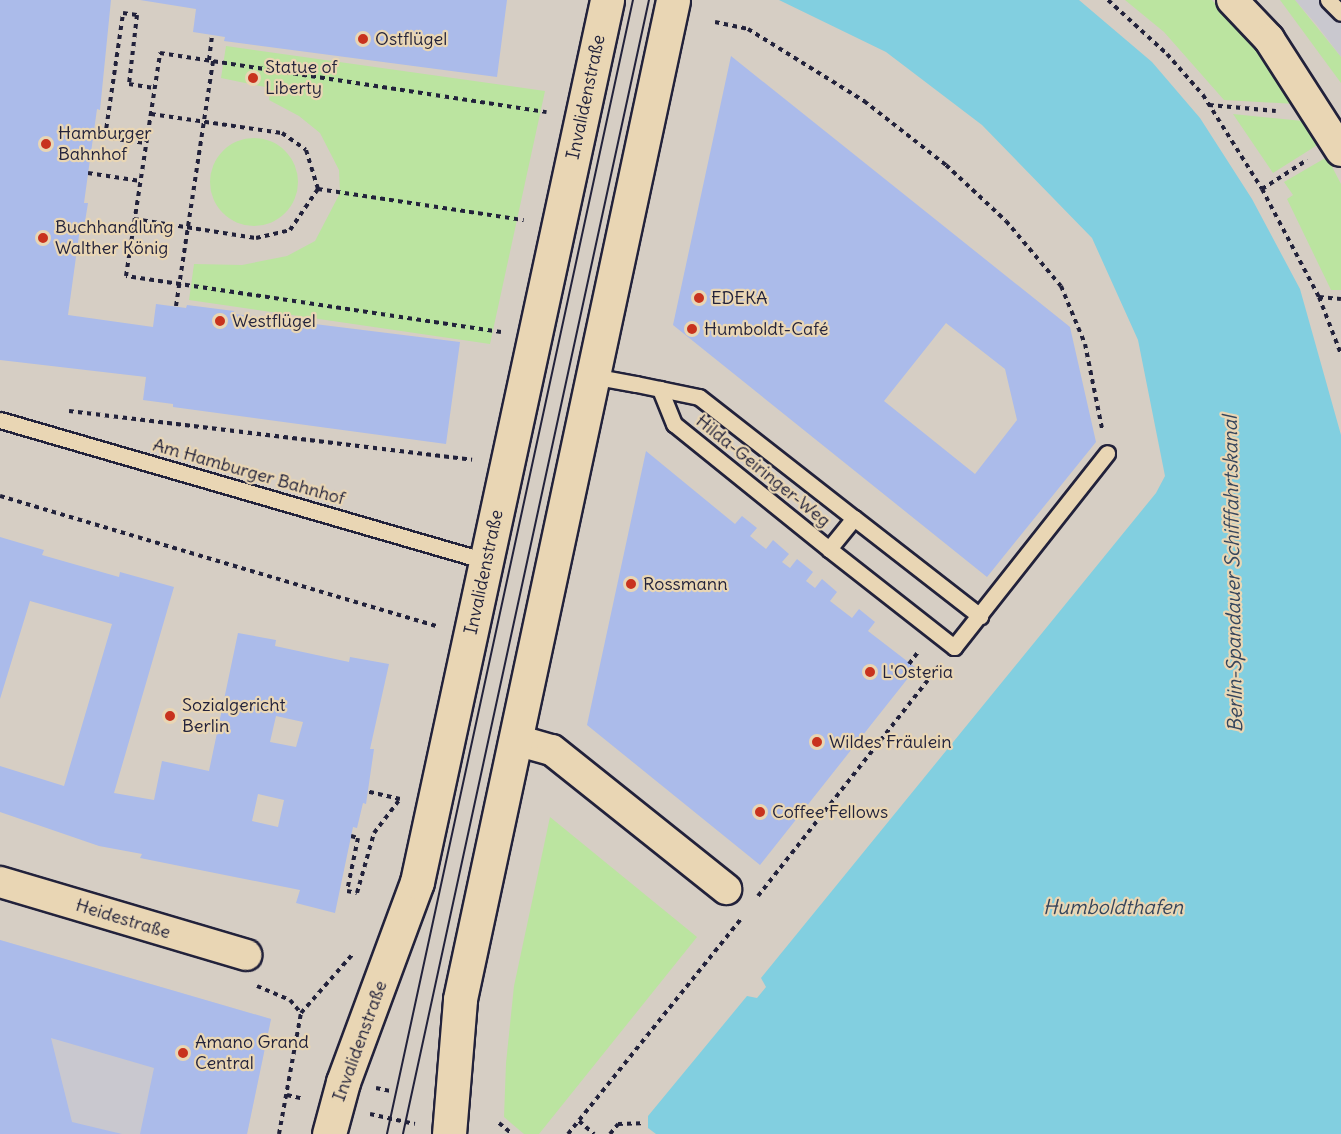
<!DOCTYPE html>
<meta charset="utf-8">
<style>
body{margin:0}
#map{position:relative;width:1341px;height:1134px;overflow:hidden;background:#d6cec4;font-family:Delius,sans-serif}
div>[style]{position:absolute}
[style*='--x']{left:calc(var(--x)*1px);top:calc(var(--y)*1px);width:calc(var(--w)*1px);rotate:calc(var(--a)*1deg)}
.built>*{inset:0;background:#c9c8cf}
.green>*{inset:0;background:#bbe4a0}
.round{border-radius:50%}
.water>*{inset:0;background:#82cfe0}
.building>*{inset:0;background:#abbbea}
.path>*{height:4px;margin-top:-2px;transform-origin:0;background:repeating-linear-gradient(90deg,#22223b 0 4.5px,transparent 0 9px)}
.roads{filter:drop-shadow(2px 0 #22223b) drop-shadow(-2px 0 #22223b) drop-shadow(0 2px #22223b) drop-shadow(0 -2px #22223b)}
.lane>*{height:15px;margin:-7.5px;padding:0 7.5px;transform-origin:7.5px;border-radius:7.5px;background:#e9d6b4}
.street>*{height:30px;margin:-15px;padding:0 15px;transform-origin:15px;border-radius:15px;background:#e9d6b4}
.secondary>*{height:33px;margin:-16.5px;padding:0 16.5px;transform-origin:16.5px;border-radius:16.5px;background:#e9d6b4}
.tram>*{height:1.5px;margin:-0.75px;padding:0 0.75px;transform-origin:0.75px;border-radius:0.75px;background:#22223b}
.dots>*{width:16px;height:16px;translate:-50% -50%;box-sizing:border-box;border:3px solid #e9d6b4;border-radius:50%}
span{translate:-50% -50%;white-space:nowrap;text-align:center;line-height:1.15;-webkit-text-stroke:4.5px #e9d6b4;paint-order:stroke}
.poi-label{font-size:18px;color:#22223b}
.left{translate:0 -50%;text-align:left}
.street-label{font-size:18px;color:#22223b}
.water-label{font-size:20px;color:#35455c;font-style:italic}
</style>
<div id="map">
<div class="built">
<i style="clip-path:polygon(1295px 0,1341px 0,1341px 57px,1316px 24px)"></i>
<i style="clip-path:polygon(0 940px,271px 1019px,247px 1134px,0 1134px)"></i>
</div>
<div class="green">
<i style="clip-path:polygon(1125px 0,1212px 0,1255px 48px,1295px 104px,1224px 100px,1164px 32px)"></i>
<i style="clip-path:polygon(1280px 0,1295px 0,1341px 57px,1341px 83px)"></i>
<i style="clip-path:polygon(226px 46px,545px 91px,490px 344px,189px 300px,194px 264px,242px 265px,287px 256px,315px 241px,340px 193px,339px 170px,320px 133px,299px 116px,269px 100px,270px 88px,221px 78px)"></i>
<i style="clip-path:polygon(1233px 114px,1303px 121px,1319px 144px,1273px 173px)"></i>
<i class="round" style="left:210px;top:138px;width:88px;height:88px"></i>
<i style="clip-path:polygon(1327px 157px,1341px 184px,1341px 290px,1331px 290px,1287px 199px,1293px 195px,1284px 182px)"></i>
<i style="clip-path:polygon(550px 817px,697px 937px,539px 1134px,524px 1134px,504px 1117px,506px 1063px,514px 986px)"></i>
</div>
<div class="water">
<i style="clip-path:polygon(779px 0,1079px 0,1152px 62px,1200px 118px,1252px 199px,1300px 289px,1341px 435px,1341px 1134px,656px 1134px,648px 1128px,648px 1116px,747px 996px,757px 998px,766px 987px,761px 978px,1156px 493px,1165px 476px,1138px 340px,1092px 238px,982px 125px,886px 52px)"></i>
</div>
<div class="building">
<i style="clip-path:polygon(0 0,111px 0,100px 110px,97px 109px,84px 203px,88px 203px,84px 228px,80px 228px,68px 315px,153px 327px,156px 304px,186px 308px,187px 305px,234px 311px,234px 314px,460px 342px,446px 444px,173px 407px,173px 404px,143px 400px,146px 377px,0 360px)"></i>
<i style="clip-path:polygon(140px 0,507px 0,497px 77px,224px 41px,225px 37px,193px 32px,196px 9px)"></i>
<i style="clip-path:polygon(evenodd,731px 56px,1070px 327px,1096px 442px,987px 577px,673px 325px,731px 56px,946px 323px,1005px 369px,1017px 420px,975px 474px,884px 401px,946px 323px)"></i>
<i style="clip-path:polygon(646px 451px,735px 524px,742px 516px,757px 528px,750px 536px,766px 549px,773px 540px,789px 554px,782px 562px,790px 568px,797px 559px,813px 572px,806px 581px,815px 588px,822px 579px,837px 592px,830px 601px,852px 618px,859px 609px,875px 622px,868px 631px,916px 668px,760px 865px,587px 725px)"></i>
<i style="clip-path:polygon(evenodd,0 537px,44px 550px,42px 555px,119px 577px,120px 572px,174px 587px,114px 793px,154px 800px,162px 761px,209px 771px,238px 633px,276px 640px,275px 646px,349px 662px,350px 657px,389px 664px,370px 749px,374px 749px,366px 804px,363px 803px,357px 828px,353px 827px,335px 913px,296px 903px,300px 890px,140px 858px,142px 854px,99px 846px,0 812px,0 766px,64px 786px,112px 624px,30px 601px,0 699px,0 537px,276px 716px,303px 722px,296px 747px,270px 742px,276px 716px,0 537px,258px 794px,284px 800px,278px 827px,252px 821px,258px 794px)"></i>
<i style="clip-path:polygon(0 940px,271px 1019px,247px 1134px,140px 1134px,154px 1068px,51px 1038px,72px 1122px,122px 1134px,0 1134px)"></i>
</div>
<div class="path">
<i style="--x:1108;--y:0;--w:80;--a:42.5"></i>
<i style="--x:1167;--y:54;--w:55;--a:48.7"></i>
<i style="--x:1203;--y:95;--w:111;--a:57.9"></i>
<i style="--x:1262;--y:189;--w:122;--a:62.2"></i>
<i style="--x:1319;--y:297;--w:61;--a:68.9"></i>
<i style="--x:715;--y:22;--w:34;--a:12"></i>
<i style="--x:748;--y:29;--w:137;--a:31.8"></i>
<i style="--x:864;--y:101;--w:104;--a:38"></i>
<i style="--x:946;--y:165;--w:82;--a:43"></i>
<i style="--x:1006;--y:221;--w:85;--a:49.8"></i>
<i style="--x:1061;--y:286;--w:63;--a:67.5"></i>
<i style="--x:1085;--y:344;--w:86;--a:78.6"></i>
<i style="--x:209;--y:60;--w:25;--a:-83"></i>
<i style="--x:1209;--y:105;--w:67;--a:5.1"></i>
<i style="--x:151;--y:114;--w:132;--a:8.3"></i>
<i style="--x:282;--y:133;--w:29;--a:35"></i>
<i style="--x:306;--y:150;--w:41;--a:72.9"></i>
<i style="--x:93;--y:136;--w:53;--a:7.5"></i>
<i style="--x:105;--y:137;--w:125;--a:-81.7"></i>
<i style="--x:123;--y:13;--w:14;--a:8"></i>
<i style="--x:137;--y:15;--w:69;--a:96.6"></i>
<i style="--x:129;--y:84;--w:25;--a:9"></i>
<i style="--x:88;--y:173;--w:53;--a:8.7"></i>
<i style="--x:318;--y:189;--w:208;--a:8.6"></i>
<i style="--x:1262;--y:189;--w:54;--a:-32.8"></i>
<i style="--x:134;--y:219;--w:123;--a:8.9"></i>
<i style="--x:256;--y:238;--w:35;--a:-13"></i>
<i style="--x:290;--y:230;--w:50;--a:-55.7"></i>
<i style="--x:1319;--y:297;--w:22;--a:5"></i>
<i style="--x:176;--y:306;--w:248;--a:-81.4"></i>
<i style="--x:501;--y:332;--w:379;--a:-171.5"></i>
<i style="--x:126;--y:276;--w:226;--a:-81.3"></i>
<i style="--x:160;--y:53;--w:391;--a:8.7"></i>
<i style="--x:69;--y:411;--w:406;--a:6.9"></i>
<i style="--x:0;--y:496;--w:456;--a:16.6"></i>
<i style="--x:909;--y:664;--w:15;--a:-53"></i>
<i style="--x:351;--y:836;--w:7;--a:16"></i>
<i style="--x:358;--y:838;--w:54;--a:101.7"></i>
<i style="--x:347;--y:891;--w:10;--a:11"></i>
<i style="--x:357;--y:893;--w:62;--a:-74.2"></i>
<i style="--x:374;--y:833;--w:43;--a:-52.6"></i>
<i style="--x:400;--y:799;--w:32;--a:-167"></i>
<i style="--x:758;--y:896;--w:293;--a:-51.8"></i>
<i style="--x:257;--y:986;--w:36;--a:23"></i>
<i style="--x:290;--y:1000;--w:17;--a:50"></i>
<i style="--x:376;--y:1088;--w:14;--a:12"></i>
<i style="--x:287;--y:1095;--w:17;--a:13"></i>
<i style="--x:370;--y:1114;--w:46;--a:12.5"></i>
<i style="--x:579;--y:1121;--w:20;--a:41"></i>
<i style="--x:499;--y:1123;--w:17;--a:40"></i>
<i style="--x:279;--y:1134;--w:123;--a:-79.7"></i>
<i style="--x:301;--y:1013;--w:77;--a:-48.7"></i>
<i style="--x:568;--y:1134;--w:276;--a:-51.2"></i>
<i style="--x:610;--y:1134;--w:13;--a:-51"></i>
<i style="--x:618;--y:1124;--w:24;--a:-2"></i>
</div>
<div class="roads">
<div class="lane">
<i style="--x:1328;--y:0;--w:18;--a:45"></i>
<i style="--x:592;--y:376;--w:45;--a:10.3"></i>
<i style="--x:636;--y:384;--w:64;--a:11.7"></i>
<i style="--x:699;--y:397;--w:197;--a:38"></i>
<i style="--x:854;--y:518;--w:40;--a:129"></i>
<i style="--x:829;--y:549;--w:199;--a:-141.1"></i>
<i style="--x:674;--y:424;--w:38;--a:-112"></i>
<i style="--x:0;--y:420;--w:506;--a:16.18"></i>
<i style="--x:854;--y:518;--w:160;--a:37.9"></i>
<i style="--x:829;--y:549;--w:159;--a:38.1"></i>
<i style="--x:954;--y:647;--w:247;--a:-51.7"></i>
</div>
<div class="street">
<i style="--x:1232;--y:0;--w:54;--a:46.5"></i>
<i style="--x:1269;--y:39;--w:133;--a:57.3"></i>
<i style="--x:516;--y:740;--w:37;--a:16"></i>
<i style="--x:552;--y:750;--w:223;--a:38.6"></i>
<i style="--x:0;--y:882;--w:257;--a:16.5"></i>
</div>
<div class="secondary">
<i style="--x:329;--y:1134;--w:54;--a:-74.9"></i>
<i style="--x:343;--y:1082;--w:213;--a:-69.7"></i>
<i style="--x:417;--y:882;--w:902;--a:-77.84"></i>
<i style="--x:449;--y:1134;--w:135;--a:-85.3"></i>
<i style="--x:460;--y:999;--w:1021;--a:-77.96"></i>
</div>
</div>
<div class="tram">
<i style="--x:387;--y:1134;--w:1160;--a:-77.76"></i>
<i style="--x:403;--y:1134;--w:1160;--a:-77.76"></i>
</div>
<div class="dots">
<i style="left:363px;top:39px;background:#c8321e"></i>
<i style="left:253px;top:78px;background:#c8321e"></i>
<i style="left:46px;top:144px;background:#c8321e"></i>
<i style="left:43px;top:238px;background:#c8321e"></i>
<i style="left:699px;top:298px;background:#c8321e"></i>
<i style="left:220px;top:321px;background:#c8321e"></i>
<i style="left:692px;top:329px;background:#c8321e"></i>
<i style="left:631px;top:584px;background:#c8321e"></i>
<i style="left:870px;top:672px;background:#c8321e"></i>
<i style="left:170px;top:716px;background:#c8321e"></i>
<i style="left:817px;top:742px;background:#c8321e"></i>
<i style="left:760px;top:812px;background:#c8321e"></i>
<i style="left:183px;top:1053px;background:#c8321e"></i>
</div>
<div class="poi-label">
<span class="left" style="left:375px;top:39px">Ostflügel</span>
<span class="left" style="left:265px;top:78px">Statue of<br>Liberty</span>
<span class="left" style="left:58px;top:144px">Hamburger<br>Bahnhof</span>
<span class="left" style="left:55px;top:238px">Buchhandlung<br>Walther König</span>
<span class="left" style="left:711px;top:298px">EDEKA</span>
<span class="left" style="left:232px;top:321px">Westflügel</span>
<span class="left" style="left:704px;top:329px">Humboldt-Café</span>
<span class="left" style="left:643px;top:584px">Rossmann</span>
<span class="left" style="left:882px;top:672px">L'Osteria</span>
<span class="left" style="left:182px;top:716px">Sozialgericht<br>Berlin</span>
<span class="left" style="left:829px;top:742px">Wildes Fräulein</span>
<span class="left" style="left:772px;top:812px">Coffee Fellows</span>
<span class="left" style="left:195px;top:1053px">Amano Grand<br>Central</span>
</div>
<div class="street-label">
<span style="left:586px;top:97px;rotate:-78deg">Invalidenstraße</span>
<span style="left:763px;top:471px;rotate:39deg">Hilda-Geiringer-Weg</span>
<span style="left:249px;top:472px;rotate:16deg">Am Hamburger Bahnhof</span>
<span style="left:484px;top:572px;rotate:-78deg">Invalidenstraße</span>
<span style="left:123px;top:919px;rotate:17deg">Heidestraße</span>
<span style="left:360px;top:1041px;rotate:-70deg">Invalidenstraße</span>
</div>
<div class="water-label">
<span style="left:1232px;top:574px;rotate:-91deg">Berlin-Spandauer Schifffahrtskanal</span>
<span style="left:1113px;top:906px">Humboldthafen</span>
</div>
</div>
